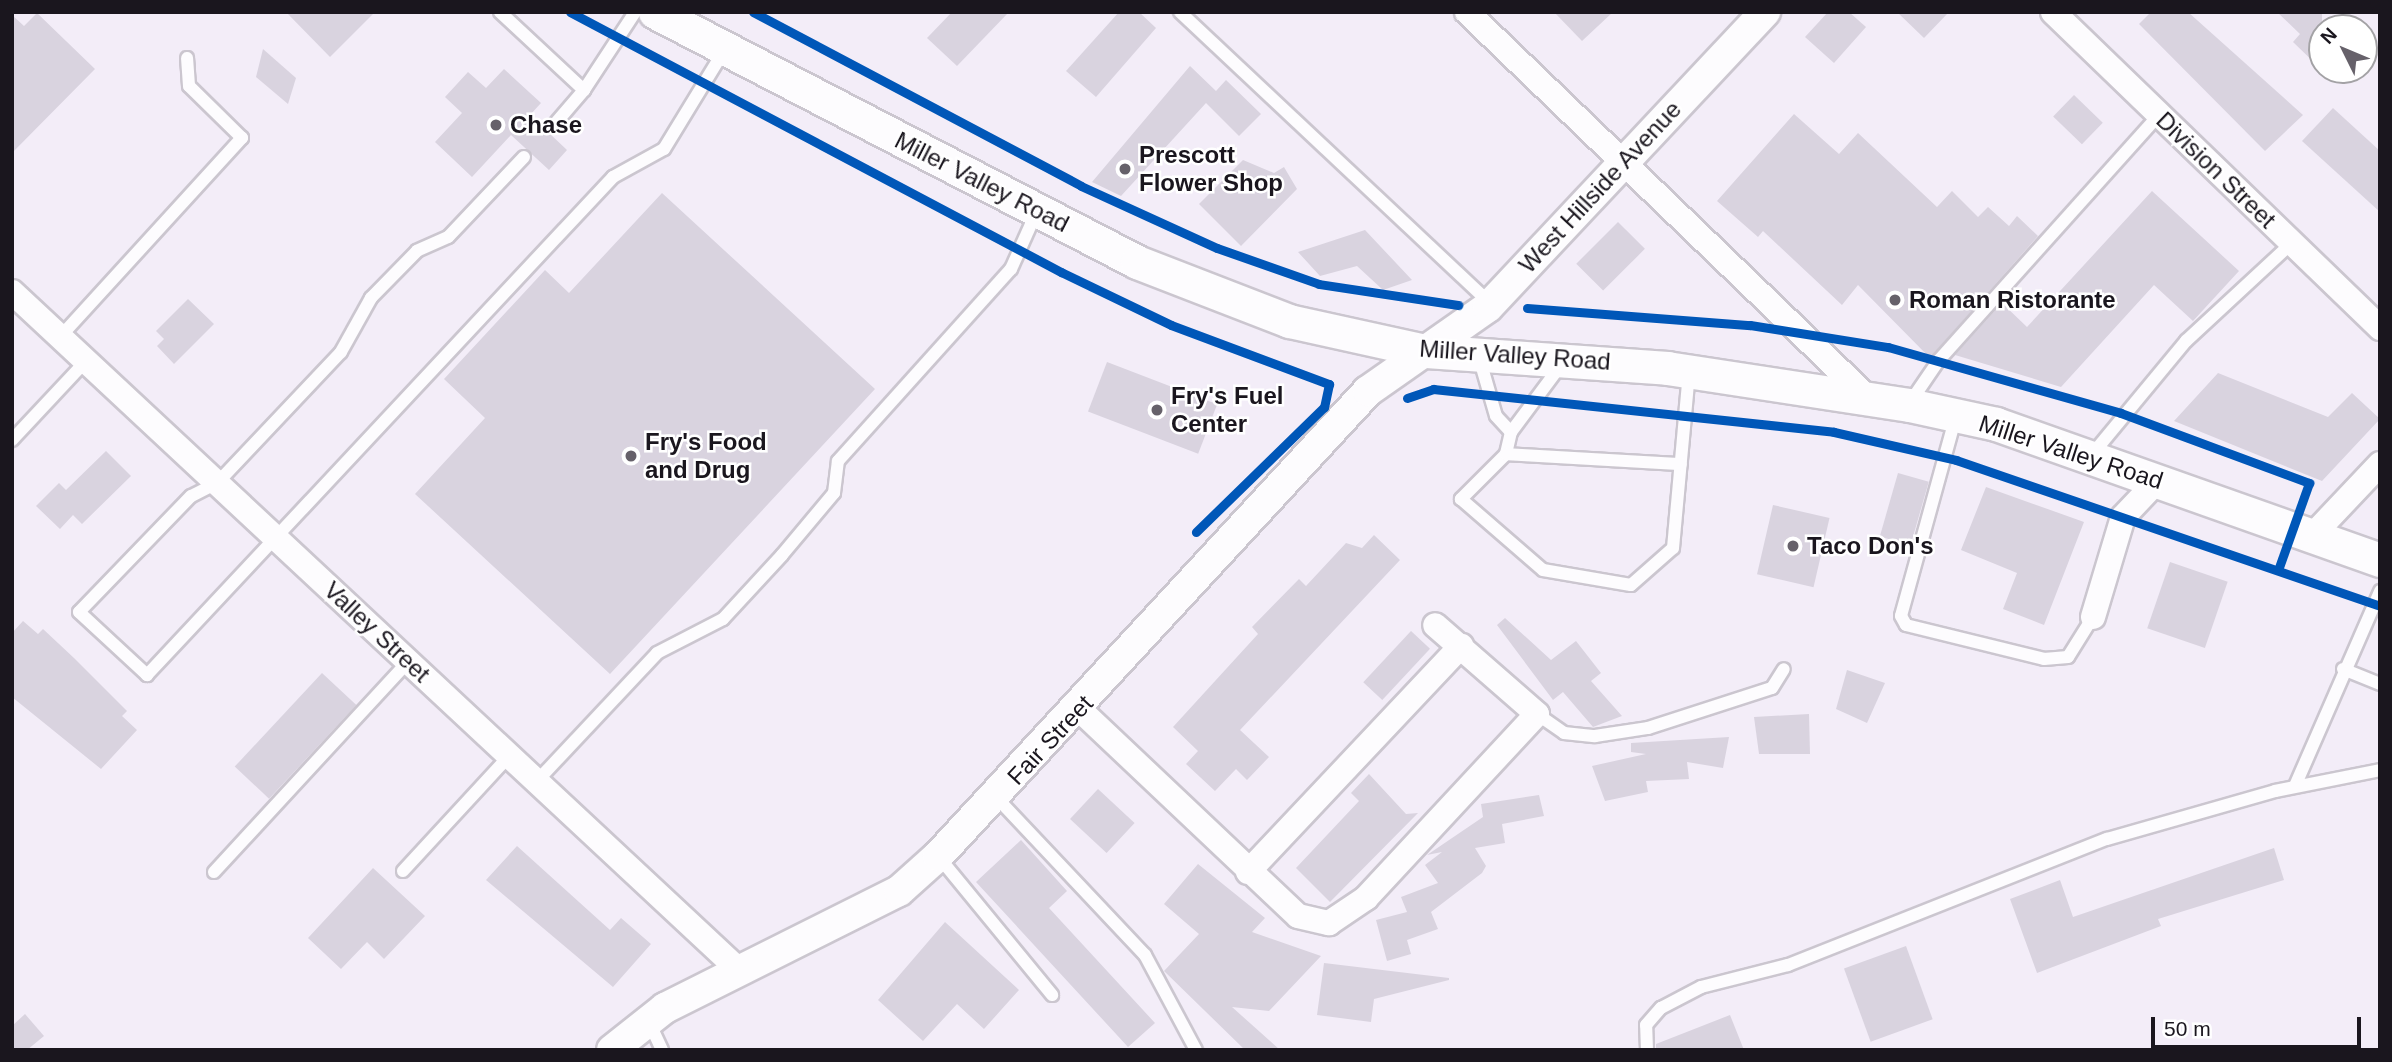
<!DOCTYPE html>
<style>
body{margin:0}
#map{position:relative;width:2392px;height:1062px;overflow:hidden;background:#f3edf8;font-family:Arial,sans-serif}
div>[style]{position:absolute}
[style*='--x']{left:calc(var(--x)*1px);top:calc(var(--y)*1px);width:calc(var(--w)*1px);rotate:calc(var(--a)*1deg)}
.building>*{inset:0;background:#d9d3df;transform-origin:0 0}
.roads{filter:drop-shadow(2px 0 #cbc6cf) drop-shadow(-2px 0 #cbc6cf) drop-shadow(0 2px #cbc6cf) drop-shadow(0 -2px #cbc6cf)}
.service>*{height:12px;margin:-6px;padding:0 6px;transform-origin:6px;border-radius:6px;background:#fdfcfe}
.minor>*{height:24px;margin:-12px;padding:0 12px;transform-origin:12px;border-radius:12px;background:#fdfcfe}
.tertiary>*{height:30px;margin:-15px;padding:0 15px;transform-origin:15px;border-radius:15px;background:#fdfcfe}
.secondary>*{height:33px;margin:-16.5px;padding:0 16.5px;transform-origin:16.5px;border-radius:16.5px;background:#fdfcfe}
.cycleway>*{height:9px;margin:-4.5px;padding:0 4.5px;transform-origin:4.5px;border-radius:4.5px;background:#0057b8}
.dots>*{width:19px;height:19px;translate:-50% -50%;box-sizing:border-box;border:4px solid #fff;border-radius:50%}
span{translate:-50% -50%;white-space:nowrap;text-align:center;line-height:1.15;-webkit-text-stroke:5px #fff;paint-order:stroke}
.poi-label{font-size:24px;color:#1a161e;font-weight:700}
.left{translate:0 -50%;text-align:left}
.street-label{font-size:24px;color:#1a161e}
.frame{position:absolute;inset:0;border:14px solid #1a161e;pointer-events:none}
.north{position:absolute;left:2308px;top:14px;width:70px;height:70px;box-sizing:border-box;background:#fff;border:2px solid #a3a2a5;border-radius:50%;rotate:313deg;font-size:19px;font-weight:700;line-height:28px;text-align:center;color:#1a161e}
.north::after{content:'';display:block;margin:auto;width:24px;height:32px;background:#66616a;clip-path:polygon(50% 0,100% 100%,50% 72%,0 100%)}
.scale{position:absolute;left:2151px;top:1017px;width:210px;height:32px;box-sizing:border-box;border:4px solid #1a161e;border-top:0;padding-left:9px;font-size:21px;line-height:24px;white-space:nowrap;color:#1a161e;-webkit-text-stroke:5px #fff;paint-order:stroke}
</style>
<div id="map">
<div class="building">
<i style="clip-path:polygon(286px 12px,375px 12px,330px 57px)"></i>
<i style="clip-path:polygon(952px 12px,1009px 12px,957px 66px,927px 38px)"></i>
<i style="clip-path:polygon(1119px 12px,1139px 12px,1156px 28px,1096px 97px,1066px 71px)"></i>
<i style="clip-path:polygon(1554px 12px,1613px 12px,1582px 41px)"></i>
<i style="clip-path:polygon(1828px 12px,1849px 12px,1866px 27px,1834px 63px,1805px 37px)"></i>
<i style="clip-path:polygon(1897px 12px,1949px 12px,1924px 38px)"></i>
<i style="clip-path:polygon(2151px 12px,2188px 12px,2303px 115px,2265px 151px,2139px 24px)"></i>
<i style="clip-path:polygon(2277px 12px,2322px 12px,2322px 70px,2293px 42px,2300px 34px)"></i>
<i style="clip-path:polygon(37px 13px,95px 69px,12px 153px,12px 15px,24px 26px)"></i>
<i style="clip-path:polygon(263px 49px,296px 78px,288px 104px,256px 77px)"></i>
<i style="clip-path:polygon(1190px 66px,1216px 91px,1226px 80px,1261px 114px,1239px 136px,1206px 103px,1121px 196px,1092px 182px)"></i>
<i style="clip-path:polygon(504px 69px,541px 103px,530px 115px,567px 150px,549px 170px,511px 135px,472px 177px,435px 142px,462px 113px,445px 97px,468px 72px,486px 88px)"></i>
<i style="left:2074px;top:95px;width:40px;height:30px;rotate:44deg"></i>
<i style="clip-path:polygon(2333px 108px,2380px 151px,2380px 212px,2302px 141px)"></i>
<i style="clip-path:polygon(1794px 114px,1839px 154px,1858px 133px,1937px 207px,1952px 191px,1978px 217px,1988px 207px,2009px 226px,2017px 216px,2038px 236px,1930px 358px,1858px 285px,1842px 305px,1763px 231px,1758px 237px,1717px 201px)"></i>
<i style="clip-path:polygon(1243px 160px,1274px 173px,1284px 167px,1297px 189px,1241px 246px,1199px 204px)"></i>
<i style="clip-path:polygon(2152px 191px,2239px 271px,2193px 321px,2154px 285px,2061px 387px,1955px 355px,2002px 303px,2027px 327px)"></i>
<i style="clip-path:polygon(662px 193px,875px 389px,610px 674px,415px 494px,485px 418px,444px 379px,545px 270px,569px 293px)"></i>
<i style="left:1618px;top:222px;width:38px;height:59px;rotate:45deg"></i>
<i style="clip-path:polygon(1365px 230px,1412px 280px,1383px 290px,1357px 266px,1320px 276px,1298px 252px)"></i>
<i style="clip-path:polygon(188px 299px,214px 324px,174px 364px,157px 346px,164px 339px,156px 331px)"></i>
<i style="left:1107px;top:362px;width:118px;height:53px;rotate:21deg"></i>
<i style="clip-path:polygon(2218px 373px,2328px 417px,2352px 393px,2380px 419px,2322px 481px,2174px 421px)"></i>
<i style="clip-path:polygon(106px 451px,131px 476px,82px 524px,73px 515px,60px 529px,36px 506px,59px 483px,66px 490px)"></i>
<i style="left:1898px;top:473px;width:32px;height:66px;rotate:16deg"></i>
<i style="clip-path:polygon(1986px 487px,2084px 522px,2044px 625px,2003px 609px,2017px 573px,1961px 550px)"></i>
<i style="left:1773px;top:505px;width:58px;height:71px;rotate:13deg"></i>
<i style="clip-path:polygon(1374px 535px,1400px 560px,1240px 730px,1269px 757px,1247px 780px,1236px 769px,1215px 791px,1186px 764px,1198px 751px,1173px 727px,1258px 634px,1252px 627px,1299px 579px,1306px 586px,1346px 543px,1362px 548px)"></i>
<i style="left:2170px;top:562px;width:61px;height:70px;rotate:19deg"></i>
<i style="clip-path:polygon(1505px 618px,1551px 660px,1576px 641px,1601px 673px,1591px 681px,1622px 716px,1593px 727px,1563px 692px,1553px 700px,1497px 625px)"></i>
<i style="clip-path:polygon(23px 621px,38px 634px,43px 629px,74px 658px,127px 711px,122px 716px,137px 730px,101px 769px,12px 697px,12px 633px)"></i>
<i style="left:1411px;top:631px;width:26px;height:70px;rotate:43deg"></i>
<i style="clip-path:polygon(1847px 670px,1885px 683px,1867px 723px,1836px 709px)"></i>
<i style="left:322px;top:673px;width:47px;height:128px;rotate:43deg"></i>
<i style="clip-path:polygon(1809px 714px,1810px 754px,1759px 754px,1754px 717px)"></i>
<i style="clip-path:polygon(1729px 737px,1723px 768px,1687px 762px,1689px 779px,1646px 781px,1648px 792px,1605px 801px,1592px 766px,1646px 754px,1631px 752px,1631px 743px)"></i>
<i style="clip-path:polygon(1369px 774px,1406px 814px,1418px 813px,1330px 902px,1296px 868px,1359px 801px,1351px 793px)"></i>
<i style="left:1098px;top:789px;width:50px;height:41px;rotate:43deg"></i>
<i style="clip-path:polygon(1539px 795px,1544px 816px,1502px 824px,1505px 843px,1475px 848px,1486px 866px,1482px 873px,1431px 912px,1438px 929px,1407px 940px,1411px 954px,1387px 961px,1376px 920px,1407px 912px,1401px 897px,1438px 883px,1425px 865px,1442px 852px,1427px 855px,1483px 817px,1481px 804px)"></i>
<i style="clip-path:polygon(1021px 840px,1067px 891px,1049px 908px,1155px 1023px,1128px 1047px,976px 882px)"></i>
<i style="clip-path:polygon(517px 846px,610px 930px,621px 918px,651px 944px,613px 987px,486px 880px)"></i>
<i style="clip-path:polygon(2274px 848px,2284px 880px,2158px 919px,2161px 926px,2037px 973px,2010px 899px,2060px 880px,2073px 917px)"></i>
<i style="clip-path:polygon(1198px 864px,1265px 918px,1252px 932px,1321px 956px,1269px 1011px,1232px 1007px,1280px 1050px,1245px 1050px,1164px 971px,1199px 934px,1164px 904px)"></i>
<i style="clip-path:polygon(373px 868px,425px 916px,384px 959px,367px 942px,341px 969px,308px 938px)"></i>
<i style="clip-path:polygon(945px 922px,1019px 990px,984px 1029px,957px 1004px,923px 1041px,878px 1000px)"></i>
<i style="left:1906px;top:946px;width:78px;height:66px;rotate:70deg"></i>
<i style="clip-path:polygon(1324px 963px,1449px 978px,1449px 980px,1374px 999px,1371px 1022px,1317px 1015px)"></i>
<i style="clip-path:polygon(25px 1014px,44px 1036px,27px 1050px,12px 1050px,12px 1026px)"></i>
<i style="clip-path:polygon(1730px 1015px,1744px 1050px,1656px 1050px,1656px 1044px)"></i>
</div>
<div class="roads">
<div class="service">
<i style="--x:500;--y:12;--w:115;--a:42.9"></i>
<i style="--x:584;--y:90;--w:93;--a:-56.8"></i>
<i style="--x:1180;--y:12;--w:427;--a:43.2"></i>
<i style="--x:554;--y:125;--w:46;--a:-49.4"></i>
<i style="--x:524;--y:157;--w:110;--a:133.5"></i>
<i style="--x:448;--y:237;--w:34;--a:156"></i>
<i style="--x:417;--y:251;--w:66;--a:134.4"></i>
<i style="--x:371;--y:298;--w:62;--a:119.1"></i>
<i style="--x:341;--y:352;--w:180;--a:133.4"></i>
<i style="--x:217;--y:483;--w:29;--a:153"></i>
<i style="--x:191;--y:496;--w:161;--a:134"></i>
<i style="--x:79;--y:612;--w:93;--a:42.8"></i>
<i style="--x:147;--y:675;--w:682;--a:-46.9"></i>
<i style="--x:613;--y:177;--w:58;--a:-28.8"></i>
<i style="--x:664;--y:149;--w:117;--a:-58.6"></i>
<i style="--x:60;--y:337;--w:270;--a:-47.6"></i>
<i style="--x:242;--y:138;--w:74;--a:-135.5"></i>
<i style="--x:189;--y:86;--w:28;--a:-94"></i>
<i style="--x:1479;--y:357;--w:61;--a:73.9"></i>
<i style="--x:1496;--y:416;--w:22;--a:47"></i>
<i style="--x:1561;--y:365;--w:84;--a:126.7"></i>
<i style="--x:1511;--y:432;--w:23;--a:103"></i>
<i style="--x:1506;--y:454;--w:64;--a:135"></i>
<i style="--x:1461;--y:499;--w:108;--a:40.9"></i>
<i style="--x:1543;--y:570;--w:89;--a:9.7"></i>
<i style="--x:1631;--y:585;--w:56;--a:-41.4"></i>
<i style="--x:1673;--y:548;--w:178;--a:-84.8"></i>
<i style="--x:1909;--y:404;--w:53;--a:-55.7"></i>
<i style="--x:1939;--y:360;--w:329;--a:-48.1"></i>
<i style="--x:1956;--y:416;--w:207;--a:105.4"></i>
<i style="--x:1901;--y:616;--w:10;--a:61"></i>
<i style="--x:1906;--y:625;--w:142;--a:13.8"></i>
<i style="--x:2044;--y:659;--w:24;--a:-5"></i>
<i style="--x:2068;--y:657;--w:47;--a:-58"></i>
<i style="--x:12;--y:440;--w:108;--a:-46.9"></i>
<i style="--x:1506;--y:454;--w:175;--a:3.3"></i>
<i style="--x:2090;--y:457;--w:151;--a:-50.4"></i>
<i style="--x:2186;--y:341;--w:144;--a:-42.8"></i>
<i style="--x:2343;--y:669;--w:40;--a:22"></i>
<i style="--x:1537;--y:714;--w:33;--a:35"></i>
<i style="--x:1564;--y:733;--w:31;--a:6"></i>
<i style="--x:1595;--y:736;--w:54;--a:-8.6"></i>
<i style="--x:1648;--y:728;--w:130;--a:-17.9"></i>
<i style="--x:1772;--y:688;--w:22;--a:-58"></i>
<i style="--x:537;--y:781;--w:175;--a:-46.8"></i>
<i style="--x:657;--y:653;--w:74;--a:-27.3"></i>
<i style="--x:723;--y:619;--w:87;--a:-47.3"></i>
<i style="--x:782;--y:555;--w:81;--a:-50"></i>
<i style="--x:834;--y:493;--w:32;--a:-83"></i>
<i style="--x:838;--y:461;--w:258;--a:-48"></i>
<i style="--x:1011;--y:269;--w:64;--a:-65.9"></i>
<i style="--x:2295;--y:786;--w:213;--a:-66.4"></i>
<i style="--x:996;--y:797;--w:217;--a:46.7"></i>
<i style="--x:1145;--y:955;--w:108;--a:61.8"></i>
<i style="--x:938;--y:856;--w:180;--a:50.6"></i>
<i style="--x:403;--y:871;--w:156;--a:-47.3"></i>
<i style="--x:214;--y:872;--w:287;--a:-47.3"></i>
<i style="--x:649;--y:1022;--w:31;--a:65"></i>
<i style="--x:1647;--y:1050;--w:25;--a:-92"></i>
<i style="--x:1646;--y:1025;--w:23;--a:-49"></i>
<i style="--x:1661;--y:1008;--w:45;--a:-27.7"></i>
<i style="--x:1701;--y:987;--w:90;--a:-14.2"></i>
<i style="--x:1788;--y:965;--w:343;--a:-21.6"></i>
<i style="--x:2107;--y:839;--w:175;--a:-15.9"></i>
<i style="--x:2275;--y:791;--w:107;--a:-11.3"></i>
</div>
<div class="minor">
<i style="--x:1467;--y:12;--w:552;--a:43.9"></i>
<i style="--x:2053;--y:12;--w:455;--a:44"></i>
<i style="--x:12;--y:292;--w:997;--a:43.01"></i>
<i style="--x:2312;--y:536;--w:99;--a:-46.6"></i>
<i style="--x:2093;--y:617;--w:104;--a:-73.3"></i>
<i style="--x:2123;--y:517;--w:50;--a:-46.6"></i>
<i style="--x:1079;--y:709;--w:301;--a:43.4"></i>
<i style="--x:1298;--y:916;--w:32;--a:13"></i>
<i style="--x:1329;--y:923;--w:45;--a:-34"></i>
<i style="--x:1366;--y:898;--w:251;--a:-47.1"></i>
<i style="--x:1537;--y:714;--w:135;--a:-138.9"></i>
<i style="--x:1248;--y:872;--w:311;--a:-46.7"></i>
</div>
<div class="tertiary">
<i style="--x:612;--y:1050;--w:68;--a:-38.4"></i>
<i style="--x:665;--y:1008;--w:262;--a:-26.6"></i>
<i style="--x:899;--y:891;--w:52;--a:-41.9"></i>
<i style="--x:938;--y:856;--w:633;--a:-47.24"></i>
<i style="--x:1368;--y:391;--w:146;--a:-35"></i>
<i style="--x:1488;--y:307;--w:405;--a:-46.8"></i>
</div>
<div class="secondary">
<i style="--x:655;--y:12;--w:543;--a:27.41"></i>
<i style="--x:1137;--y:262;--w:163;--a:21.2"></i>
<i style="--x:1289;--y:321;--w:140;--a:12.4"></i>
<i style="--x:1426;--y:351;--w:242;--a:4"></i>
<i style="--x:1667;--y:368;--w:245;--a:8.7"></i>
<i style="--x:1909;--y:405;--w:89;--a:12.3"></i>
<i style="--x:1996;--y:424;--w:407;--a:19.5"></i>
</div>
</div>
<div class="cycleway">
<i style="--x:570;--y:12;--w:556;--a:27.9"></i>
<i style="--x:1061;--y:272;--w:122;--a:25.7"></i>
<i style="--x:1171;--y:325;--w:169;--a:20.5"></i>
<i style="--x:1329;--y:384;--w:24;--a:102"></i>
<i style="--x:1324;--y:407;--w:179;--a:135.7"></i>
<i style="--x:753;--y:12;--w:371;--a:27.9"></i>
<i style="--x:1081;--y:186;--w:149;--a:24.5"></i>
<i style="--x:1217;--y:248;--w:108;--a:19.4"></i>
<i style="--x:1319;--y:284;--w:141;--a:8.6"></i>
<i style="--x:1527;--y:308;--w:224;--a:4.4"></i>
<i style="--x:1750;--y:325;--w:140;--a:9.1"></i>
<i style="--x:1888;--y:347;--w:242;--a:15.8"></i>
<i style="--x:2121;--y:413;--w:201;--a:20.4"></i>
<i style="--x:2309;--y:483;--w:92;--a:109.6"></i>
<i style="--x:1407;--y:398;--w:28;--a:-19"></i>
<i style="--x:1433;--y:389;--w:403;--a:6.1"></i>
<i style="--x:1834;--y:432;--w:125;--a:12.9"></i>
<i style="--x:1956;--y:460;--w:448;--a:19"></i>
</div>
<div class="dots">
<i style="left:496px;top:125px;background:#66616a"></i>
<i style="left:1125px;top:169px;background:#66616a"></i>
<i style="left:1895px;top:300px;background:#66616a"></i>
<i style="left:1157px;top:410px;background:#66616a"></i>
<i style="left:631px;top:456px;background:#66616a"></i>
<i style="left:1793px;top:546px;background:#66616a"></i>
</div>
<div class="poi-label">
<span class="left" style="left:510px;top:125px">Chase</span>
<span class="left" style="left:1139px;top:169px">Prescott<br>Flower Shop</span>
<span class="left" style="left:1909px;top:300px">Roman Ristorante</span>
<span class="left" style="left:1171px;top:410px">Fry's Fuel<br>Center</span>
<span class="left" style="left:645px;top:456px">Fry's Food<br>and Drug</span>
<span class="left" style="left:1807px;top:546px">Taco Don's</span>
</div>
<div class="street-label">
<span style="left:2216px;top:170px;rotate:44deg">Division Street</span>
<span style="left:982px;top:182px;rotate:27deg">Miller Valley Road</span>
<span style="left:1600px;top:187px;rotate:-47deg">West Hillside Avenue</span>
<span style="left:1515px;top:355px;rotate:4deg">Miller Valley Road</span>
<span style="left:2071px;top:452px;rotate:18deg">Miller Valley Road</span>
<span style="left:377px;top:632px;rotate:43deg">Valley Street</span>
<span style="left:1050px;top:740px;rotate:-47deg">Fair Street</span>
</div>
<div class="frame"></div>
<div class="north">N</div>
<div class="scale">50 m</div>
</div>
